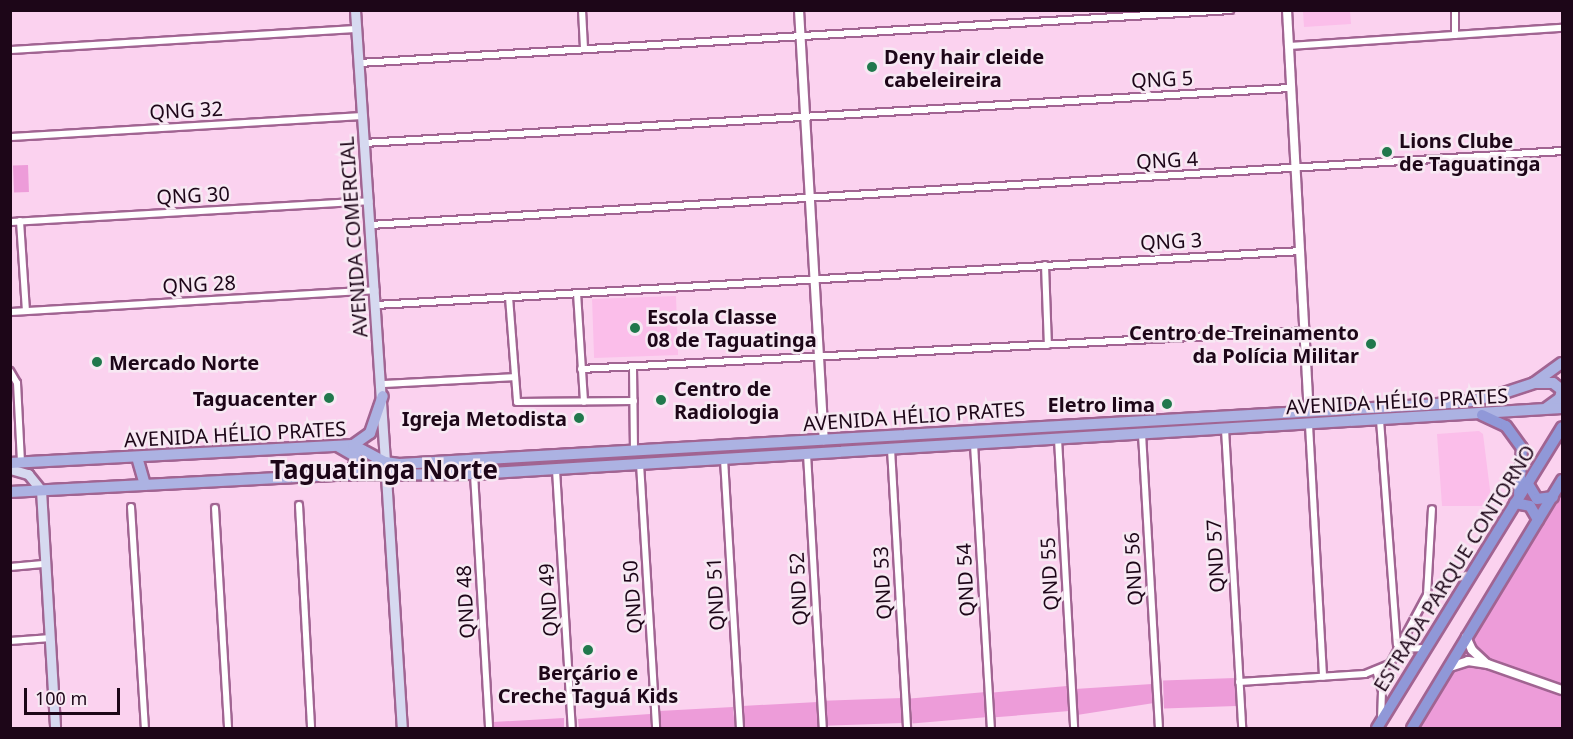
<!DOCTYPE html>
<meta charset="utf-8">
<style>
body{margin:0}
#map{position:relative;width:1573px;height:739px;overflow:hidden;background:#fbd2ef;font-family:"Noto Sans",sans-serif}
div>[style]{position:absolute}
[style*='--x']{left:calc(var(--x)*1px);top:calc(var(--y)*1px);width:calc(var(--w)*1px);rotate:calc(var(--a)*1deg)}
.built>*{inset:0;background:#fbbeea;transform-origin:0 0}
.green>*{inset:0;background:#ed9cd9;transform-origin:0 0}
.roads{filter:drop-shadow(2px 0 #a16492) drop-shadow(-2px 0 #a16492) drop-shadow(0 2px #a16492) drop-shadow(0 -2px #a16492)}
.minor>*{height:6px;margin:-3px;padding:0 3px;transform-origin:3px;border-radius:3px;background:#fff}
.tertiary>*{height:8px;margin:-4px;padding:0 4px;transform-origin:4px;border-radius:4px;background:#fff}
.secondary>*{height:9px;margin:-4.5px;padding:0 4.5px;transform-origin:4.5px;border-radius:4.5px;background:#d6d9f0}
.primary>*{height:10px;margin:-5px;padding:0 5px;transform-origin:5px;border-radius:5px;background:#acb2e2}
.trunk>*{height:10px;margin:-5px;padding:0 5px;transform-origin:5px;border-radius:5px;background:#9098d8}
.dots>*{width:16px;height:16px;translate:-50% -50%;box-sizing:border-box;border:3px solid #f7e9f3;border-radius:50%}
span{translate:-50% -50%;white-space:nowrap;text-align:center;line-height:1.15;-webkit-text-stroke:5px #f7e9f3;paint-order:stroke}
.poi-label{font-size:20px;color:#1d0618;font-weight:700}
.left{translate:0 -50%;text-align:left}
.right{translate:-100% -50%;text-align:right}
.street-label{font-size:20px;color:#1d0618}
.district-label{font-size:26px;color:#1d0618;font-weight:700}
.frame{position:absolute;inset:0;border:12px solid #1d0618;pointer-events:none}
.scale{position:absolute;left:24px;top:688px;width:96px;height:27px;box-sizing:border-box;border:3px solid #1d0618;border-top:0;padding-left:8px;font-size:18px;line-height:21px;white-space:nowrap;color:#1d0618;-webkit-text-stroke:4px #f7e9f3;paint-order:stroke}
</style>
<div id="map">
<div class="built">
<i style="clip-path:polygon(1303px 11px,1350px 11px,1351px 24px,1304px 27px)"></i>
<i style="left:676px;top:296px;width:59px;height:84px;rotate:88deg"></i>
<i style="clip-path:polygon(1479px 431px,1483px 434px,1492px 506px,1442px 506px,1437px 434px)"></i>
</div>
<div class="green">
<i style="left:28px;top:165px;width:27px;height:15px;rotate:88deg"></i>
<i style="clip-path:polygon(1562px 493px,1562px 728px,1419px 728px)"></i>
<i style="left:1235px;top:678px;width:28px;height:72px;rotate:88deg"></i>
<i style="clip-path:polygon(1152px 684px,1154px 703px,1077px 715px,1075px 689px)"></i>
<i style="left:1067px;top:686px;width:25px;height:74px;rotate:85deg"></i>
<i style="left:986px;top:692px;width:25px;height:76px;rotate:85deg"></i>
<i style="left:902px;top:698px;width:25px;height:78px;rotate:88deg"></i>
<i style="clip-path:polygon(818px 702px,820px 728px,743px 728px,742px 706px)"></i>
<i style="clip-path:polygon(733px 707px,735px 728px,660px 728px,659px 711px)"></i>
<i style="clip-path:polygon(650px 714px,651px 728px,579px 728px,578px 719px)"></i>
<i style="clip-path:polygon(564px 718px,564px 728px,494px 728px,493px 722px)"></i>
</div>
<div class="roads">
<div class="minor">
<i style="--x:582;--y:10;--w:38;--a:87"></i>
<i style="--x:1455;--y:10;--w:25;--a:90"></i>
<i style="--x:1289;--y:46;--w:274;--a:-3.8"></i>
<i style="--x:10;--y:50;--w:347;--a:-3.5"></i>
<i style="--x:359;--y:63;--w:873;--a:-3.48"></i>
<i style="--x:10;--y:137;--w:354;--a:-3.4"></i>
<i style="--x:364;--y:143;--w:929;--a:-3.4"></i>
<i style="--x:20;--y:221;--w:90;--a:86.2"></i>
<i style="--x:10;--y:222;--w:360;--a:-3.3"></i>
<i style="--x:370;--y:225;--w:1194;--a:-3.55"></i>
<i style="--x:1045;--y:265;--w:80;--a:87.9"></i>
<i style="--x:577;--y:293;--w:109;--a:86.3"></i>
<i style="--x:509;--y:297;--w:105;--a:85.6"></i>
<i style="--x:517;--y:402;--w:117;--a:-0.5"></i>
<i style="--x:376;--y:305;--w:926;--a:-3.34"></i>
<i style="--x:10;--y:312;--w:366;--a:-3.4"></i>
<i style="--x:633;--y:368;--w:83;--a:89.3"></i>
<i style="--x:581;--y:369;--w:725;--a:-3"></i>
<i style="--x:10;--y:371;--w:14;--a:60"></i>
<i style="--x:17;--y:383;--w:79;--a:87.1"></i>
<i style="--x:382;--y:384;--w:132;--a:-3"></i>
<i style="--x:1380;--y:420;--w:225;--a:85.7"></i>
<i style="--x:1309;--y:425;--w:252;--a:86.8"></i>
<i style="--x:1225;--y:429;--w:299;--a:86.7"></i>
<i style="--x:1142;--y:434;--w:294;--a:86.7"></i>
<i style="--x:1058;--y:439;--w:289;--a:86.8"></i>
<i style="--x:974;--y:444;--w:285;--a:86.6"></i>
<i style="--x:891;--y:449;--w:279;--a:86.7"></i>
<i style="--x:807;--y:454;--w:274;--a:86.7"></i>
<i style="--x:724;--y:459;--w:269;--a:86.6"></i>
<i style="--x:640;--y:464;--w:264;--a:86.5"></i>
<i style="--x:556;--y:470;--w:258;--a:86.5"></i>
<i style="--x:474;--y:474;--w:254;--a:86.6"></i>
<i style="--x:299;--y:505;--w:223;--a:86.9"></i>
<i style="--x:131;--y:507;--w:221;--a:86.4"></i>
<i style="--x:215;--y:508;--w:220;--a:86.6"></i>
<i style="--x:10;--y:567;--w:36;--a:-5"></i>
<i style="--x:10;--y:641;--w:41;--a:-4.2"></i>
<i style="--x:1397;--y:649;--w:29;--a:-2"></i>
<i style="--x:1376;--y:670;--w:22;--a:74"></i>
<i style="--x:1382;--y:691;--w:26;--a:92"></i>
<i style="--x:1239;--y:682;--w:126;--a:-3.6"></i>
<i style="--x:1365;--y:674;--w:27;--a:-22"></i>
<i style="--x:1390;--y:664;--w:78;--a:-61.8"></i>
<i style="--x:1427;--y:595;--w:86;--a:-86.7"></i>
</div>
<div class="tertiary">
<i style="--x:799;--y:10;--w:431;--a:86.7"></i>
<i style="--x:1287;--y:10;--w:402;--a:86.9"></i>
<i style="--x:1466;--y:637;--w:14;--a:65"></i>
<i style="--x:1472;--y:650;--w:19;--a:43"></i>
<i style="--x:1450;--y:667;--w:19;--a:-18"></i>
<i style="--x:1468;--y:661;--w:20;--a:9"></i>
<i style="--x:1488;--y:664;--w:78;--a:19.4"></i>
</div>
<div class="secondary">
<i style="--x:355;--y:10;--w:453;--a:86.2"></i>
<i style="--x:10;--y:469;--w:19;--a:16"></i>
<i style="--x:28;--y:474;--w:21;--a:51"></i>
<i style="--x:41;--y:490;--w:238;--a:86.6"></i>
<i style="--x:386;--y:476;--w:253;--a:86.4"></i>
</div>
<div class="primary">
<i style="--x:1534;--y:383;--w:19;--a:0"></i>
<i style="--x:1553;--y:383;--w:11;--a:38"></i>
<i style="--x:1562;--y:390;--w:8;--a:104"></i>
<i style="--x:1560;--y:398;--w:17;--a:144"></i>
<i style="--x:353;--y:445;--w:21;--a:-35"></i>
<i style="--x:370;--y:433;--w:39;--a:-71"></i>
<i style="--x:339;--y:447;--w:20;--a:30"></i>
<i style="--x:356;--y:457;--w:14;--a:102"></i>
<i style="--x:137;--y:457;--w:29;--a:74"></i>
<i style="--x:10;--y:463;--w:343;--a:-3"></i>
<i style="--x:353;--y:445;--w:36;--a:28"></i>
<i style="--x:385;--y:462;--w:14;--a:8"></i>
<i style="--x:399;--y:464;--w:1028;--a:-3.29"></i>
<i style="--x:1425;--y:405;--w:47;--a:-4.9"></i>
<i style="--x:1472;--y:401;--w:33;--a:-14"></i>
<i style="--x:1504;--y:393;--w:32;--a:-18"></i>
<i style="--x:1534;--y:383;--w:34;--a:-36"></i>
<i style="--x:357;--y:471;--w:29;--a:-18"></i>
<i style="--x:10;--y:492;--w:326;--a:-3"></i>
<i style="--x:336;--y:475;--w:138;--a:-0.4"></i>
<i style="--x:474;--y:474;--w:1090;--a:-3.47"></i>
</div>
<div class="trunk">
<i style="--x:1482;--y:415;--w:26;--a:25"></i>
<i style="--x:1506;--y:426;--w:27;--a:54"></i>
<i style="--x:1522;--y:448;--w:46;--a:93.7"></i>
<i style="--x:1528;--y:484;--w:17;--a:59"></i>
<i style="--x:1537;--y:499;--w:16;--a:-7"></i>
<i style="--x:1515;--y:503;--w:15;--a:11"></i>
<i style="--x:1530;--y:506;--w:16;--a:60"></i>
<i style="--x:1377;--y:728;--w:353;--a:-58.4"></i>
<i style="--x:1412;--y:728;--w:290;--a:-58.8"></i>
</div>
</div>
<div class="dots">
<i style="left:872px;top:67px;background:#20784c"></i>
<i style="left:1387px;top:152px;background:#20784c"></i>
<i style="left:635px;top:328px;background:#20784c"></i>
<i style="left:1371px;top:344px;background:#20784c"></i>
<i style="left:97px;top:362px;background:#20784c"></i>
<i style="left:329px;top:398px;background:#20784c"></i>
<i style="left:661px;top:400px;background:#20784c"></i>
<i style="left:1167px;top:404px;background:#20784c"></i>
<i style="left:579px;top:418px;background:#20784c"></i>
<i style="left:588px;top:650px;background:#20784c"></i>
</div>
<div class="poi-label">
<span class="left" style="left:884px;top:68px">Deny hair cleide<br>cabeleireira</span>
<span class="left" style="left:1399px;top:152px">Lions Clube<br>de Taguatinga</span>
<span class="left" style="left:647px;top:328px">Escola Classe<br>08 de Taguatinga</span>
<span class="right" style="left:1359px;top:344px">Centro de Treinamento<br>da Polícia Militar</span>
<span class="left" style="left:109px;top:362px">Mercado Norte</span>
<span class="left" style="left:674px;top:400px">Centro de<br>Radiologia</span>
<span class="right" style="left:317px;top:398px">Taguacenter</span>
<span class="right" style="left:1155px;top:404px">Eletro lima</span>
<span class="right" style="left:567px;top:418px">Igreja Metodista</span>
<span style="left:588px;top:684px">Berçário e<br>Creche Taguá Kids</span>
</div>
<div class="street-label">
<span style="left:1162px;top:79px;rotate:-3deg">QNG 5</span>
<span style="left:186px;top:110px;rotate:-3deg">QNG 32</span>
<span style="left:1167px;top:160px;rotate:-3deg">QNG 4</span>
<span style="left:193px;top:195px;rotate:-3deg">QNG 30</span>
<span style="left:353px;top:237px;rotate:-94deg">AVENIDA COMERCIAL</span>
<span style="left:1171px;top:241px;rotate:-3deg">QNG 3</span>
<span style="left:199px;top:284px;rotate:-3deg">QNG 28</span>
<span style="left:1397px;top:401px;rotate:-3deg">AVENIDA HÉLIO PRATES</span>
<span style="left:914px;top:416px;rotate:-4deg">AVENIDA HÉLIO PRATES</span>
<span style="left:235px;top:434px;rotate:-3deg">AVENIDA HÉLIO PRATES</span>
<span style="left:1215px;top:556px;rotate:-93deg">QND 57</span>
<span style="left:1454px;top:568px;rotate:-58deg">ESTRADA PARQUE CONTORNO</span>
<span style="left:1133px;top:569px;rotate:-93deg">QND 56</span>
<span style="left:1049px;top:574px;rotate:-93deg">QND 55</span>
<span style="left:965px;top:580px;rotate:-93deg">QND 54</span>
<span style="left:882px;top:583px;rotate:-93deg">QND 53</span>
<span style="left:798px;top:589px;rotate:-93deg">QND 52</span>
<span style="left:715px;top:594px;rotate:-93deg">QND 51</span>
<span style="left:632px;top:597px;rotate:-94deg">QND 50</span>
<span style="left:548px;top:600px;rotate:-94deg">QND 49</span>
<span style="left:465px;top:602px;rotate:-93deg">QND 48</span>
</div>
<div class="district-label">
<span style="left:384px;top:470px">Taguatinga Norte</span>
</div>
<div class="frame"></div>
<div class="scale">100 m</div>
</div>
